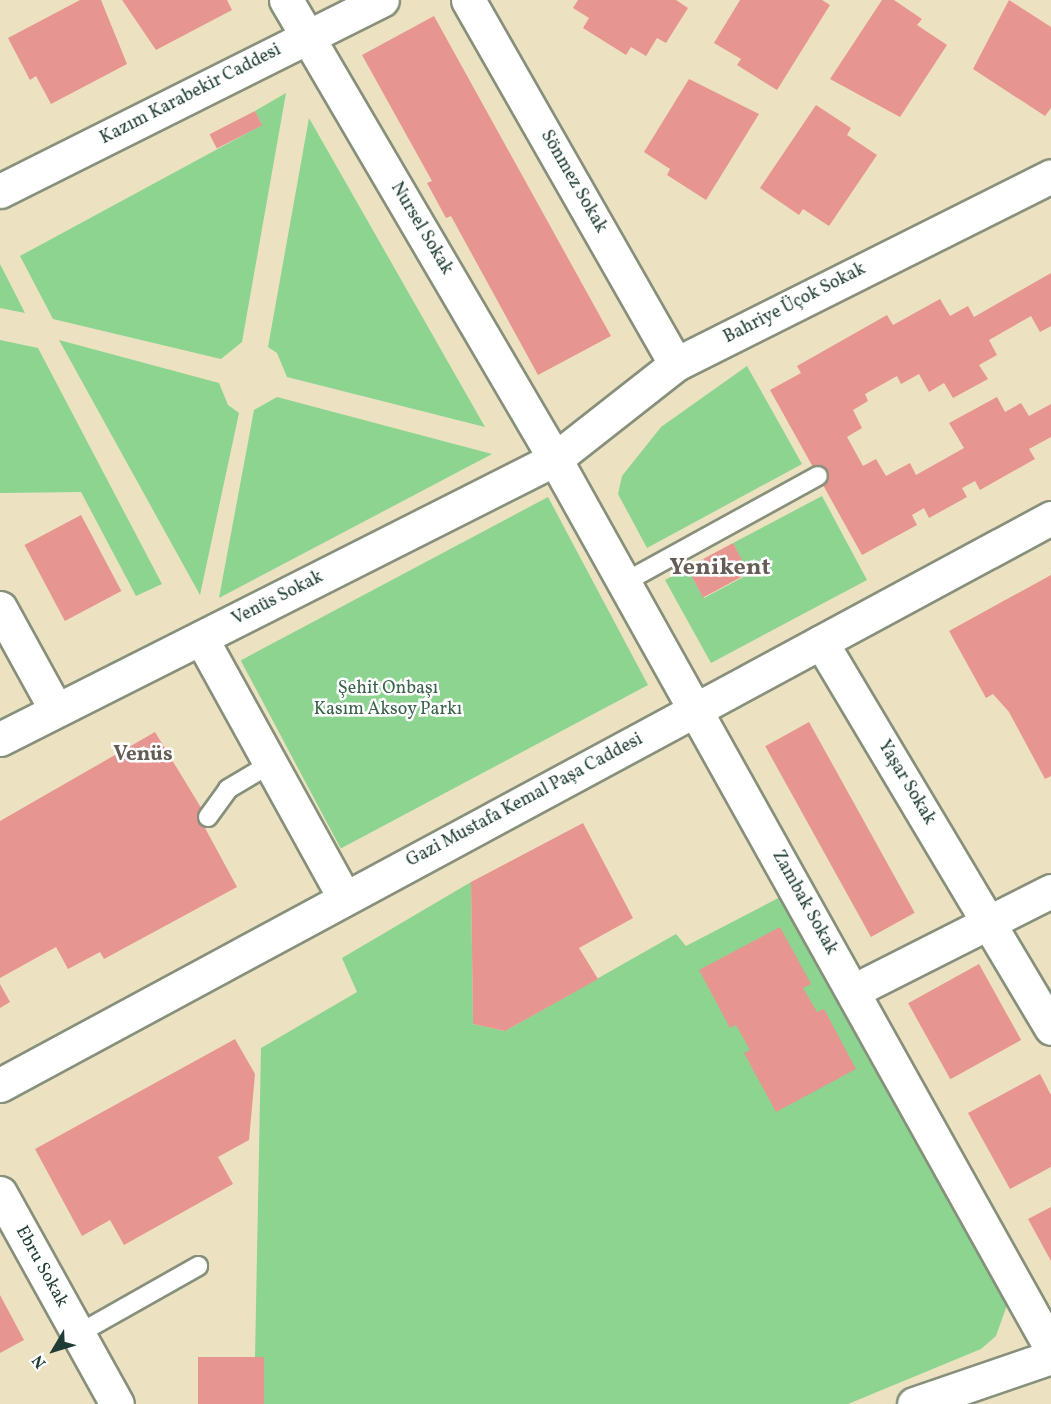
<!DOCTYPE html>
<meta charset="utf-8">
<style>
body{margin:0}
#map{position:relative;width:1051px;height:1404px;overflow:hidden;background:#ece2c2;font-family:Vollkorn,serif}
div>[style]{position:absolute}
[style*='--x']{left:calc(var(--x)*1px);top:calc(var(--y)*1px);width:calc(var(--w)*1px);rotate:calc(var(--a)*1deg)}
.green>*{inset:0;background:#8cd48f;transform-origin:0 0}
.building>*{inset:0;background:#e79591;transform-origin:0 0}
.roads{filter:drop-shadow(2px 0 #86907b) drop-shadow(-2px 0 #86907b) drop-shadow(0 2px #86907b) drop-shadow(0 -2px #86907b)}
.lane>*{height:18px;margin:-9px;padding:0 9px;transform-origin:9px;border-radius:9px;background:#fff}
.street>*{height:33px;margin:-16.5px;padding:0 16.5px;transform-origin:16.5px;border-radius:16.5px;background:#fff}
.secondary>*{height:33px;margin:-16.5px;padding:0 16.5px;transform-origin:16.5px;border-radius:16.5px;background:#fff}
span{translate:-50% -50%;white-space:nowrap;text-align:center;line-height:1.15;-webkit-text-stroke:5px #fff;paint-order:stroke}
.street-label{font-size:18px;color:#1f3d34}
.park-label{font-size:18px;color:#3a634b}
.quarter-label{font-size:21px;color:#655c55;font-weight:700}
.district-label{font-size:24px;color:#655c55;font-weight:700}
.north{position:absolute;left:24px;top:1320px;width:60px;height:60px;-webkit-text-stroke:4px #fff;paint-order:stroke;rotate:232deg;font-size:16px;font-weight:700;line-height:24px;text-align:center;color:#1f3d34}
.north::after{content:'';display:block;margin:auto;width:21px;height:27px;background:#1f3d34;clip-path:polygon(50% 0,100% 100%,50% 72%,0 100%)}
</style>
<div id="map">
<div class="green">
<i style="clip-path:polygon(286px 93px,242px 342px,221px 359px,53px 319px,20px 256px,262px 125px,255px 111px)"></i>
<i style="clip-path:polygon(309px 118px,485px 427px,287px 377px,277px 353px,268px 347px)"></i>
<i style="clip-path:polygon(0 264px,25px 313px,0 308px)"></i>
<i style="clip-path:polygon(0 340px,38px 348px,162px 584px,136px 596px,81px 492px,0 493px)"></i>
<i style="clip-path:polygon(59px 340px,219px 383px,228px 405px,239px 413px,200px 595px)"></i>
<i style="clip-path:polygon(747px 366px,802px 464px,647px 548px,618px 494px,622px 476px,661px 427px)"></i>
<i style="clip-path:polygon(277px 397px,492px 454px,219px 598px,254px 410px)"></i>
<i style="clip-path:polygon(822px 496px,867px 580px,711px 663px,665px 580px,687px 568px,704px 598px,749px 574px,733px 543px)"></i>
<i style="left:548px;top:497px;width:213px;height:348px;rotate:62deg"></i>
<i style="clip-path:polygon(471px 882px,473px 1024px,505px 1031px,676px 934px,686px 946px,784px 895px,993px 1270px,1007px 1305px,996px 1336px,981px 1349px,848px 1404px,264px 1404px,264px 1357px,255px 1357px,261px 1048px,357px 992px,342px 958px)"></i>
</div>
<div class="building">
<i style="clip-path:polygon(80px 0,101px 0,127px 64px,51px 104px,36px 76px,30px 80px,8px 38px)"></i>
<i style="clip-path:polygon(122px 0,227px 0,232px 10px,156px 50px)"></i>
<i style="clip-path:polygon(578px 0,676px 0,688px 8px,666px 43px,657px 38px,646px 56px,631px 47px,626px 55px,583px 28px,589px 18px,573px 8px)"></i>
<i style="clip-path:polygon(740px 0,822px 0,830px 5px,777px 90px,737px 65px,741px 59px,714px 43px)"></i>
<i style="clip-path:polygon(882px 0,894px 0,922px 19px,917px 25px,947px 45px,900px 117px,830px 79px)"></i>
<i style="clip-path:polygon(1009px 0,1051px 27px,1051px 108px,1045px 116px,973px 69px)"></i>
<i style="clip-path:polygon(434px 16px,611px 336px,538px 375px,451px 216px,446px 218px,427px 183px,432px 181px,362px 55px)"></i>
<i style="clip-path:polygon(689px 79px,759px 114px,706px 200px,667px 175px,670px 169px,644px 152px)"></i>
<i style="clip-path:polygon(816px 105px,851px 128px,847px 135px,877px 155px,829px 226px,803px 209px,799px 215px,760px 188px)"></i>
<i style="left:255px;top:111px;width:16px;height:51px;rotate:63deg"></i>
<i style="clip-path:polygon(1051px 273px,1051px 326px,1040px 332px,1031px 316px,989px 340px,997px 355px,979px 365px,988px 379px,953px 398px,944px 383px,929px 392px,919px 374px,901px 384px,897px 376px,865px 394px,868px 401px,853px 410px,862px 428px,847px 437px,863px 466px,876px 459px,886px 476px,910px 463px,916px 475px,964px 448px,949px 423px,997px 397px,1005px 412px,1021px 403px,1029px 416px,1051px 404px,1051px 437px,1029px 449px,1035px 459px,980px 490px,975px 481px,962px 488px,967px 497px,929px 518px,924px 508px,912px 515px,917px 525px,862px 555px,770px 390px,801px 373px,797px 366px,887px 315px,893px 325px,940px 299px,950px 316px,968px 306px,974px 317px)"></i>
<i style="left:81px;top:515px;width:86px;height:64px;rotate:62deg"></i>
<i style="left:733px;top:543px;width:34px;height:52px;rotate:62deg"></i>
<i style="clip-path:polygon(1051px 575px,1051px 776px,1045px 779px,1009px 712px,993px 694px,986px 698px,949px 631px)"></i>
<i style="left:809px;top:722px;width:218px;height:50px;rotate:61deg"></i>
<i style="clip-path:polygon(155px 732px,211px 824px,205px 828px,237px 887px,104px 959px,100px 952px,68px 969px,56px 947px,0 978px,0 821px)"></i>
<i style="clip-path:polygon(583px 823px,633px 918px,579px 948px,598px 979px,505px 1031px,473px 1024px,471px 882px)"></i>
<i style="clip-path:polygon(780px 927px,811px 984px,803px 988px,817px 1012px,824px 1009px,856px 1069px,776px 1112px,744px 1053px,750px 1050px,736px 1025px,730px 1028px,699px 970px)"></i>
<i style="left:979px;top:964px;width:87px;height:81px;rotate:61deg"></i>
<i style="clip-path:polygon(0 984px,10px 1002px,0 1008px)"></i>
<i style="clip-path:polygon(235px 1039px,255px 1074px,249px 1140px,218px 1157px,233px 1184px,124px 1245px,110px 1220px,82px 1236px,35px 1149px)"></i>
<i style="clip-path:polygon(1040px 1074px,1051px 1095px,1051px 1167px,1010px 1189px,968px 1113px)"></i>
<i style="clip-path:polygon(1051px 1207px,1051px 1261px,1028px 1219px)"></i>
<i style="clip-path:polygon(0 1295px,24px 1340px,0 1353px)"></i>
<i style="left:198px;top:1357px;width:66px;height:47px"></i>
</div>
<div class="roads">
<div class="lane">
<i style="--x:625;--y:582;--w:220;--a:-28.8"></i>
<i style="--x:208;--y:817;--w:34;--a:-54"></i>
<i style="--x:228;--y:789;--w:49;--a:-30.8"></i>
<i style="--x:78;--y:1334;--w:138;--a:-29.5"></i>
</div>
<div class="street">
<i style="--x:286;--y:0;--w:532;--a:59.63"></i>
<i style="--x:555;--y:459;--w:1018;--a:60.84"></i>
<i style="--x:468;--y:0;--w:419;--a:60.3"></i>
<i style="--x:0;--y:191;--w:427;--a:-26.6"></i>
<i style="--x:0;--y:608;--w:116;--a:61.2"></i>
<i style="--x:201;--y:638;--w:296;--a:61.1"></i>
<i style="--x:821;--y:642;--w:449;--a:59.2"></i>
<i style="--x:0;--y:739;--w:622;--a:-26.77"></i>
<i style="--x:555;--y:459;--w:154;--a:-38.1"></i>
<i style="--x:676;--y:364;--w:419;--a:-26.6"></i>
<i style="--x:853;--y:991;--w:222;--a:-26.8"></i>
<i style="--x:914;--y:1404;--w:145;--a:-18.9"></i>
</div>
<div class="secondary">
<i style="--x:0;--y:1085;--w:1194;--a:-28.35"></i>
<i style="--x:0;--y:1193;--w:241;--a:61"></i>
</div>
</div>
<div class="street-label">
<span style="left:191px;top:95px;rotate:-27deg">Kazım Karabekir Caddesi</span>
<span style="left:573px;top:182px;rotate:60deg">Sönmez Sokak</span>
<span style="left:421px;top:229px;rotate:59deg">Nursel Sokak</span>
<span style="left:795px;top:304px;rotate:-27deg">Bahriye Üçok Sokak</span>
<span style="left:278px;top:599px;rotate:-27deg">Venüs Sokak</span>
<span style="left:906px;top:783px;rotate:59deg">Yaşar Sokak</span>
<span style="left:525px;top:801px;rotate:-28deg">Gazi Mustafa Kemal Paşa Caddesi</span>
<span style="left:804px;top:903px;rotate:61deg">Zambak Sokak</span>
<span style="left:41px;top:1267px;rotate:61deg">Ebru Sokak</span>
</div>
<div class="park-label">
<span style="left:388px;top:700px">Şehit Onbaşı<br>Kasım Aksoy Parkı</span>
</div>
<div class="quarter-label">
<span style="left:143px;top:755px">Venüs</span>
</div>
<div class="district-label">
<span style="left:720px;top:569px">Yenikent</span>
</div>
<div class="north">N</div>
</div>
